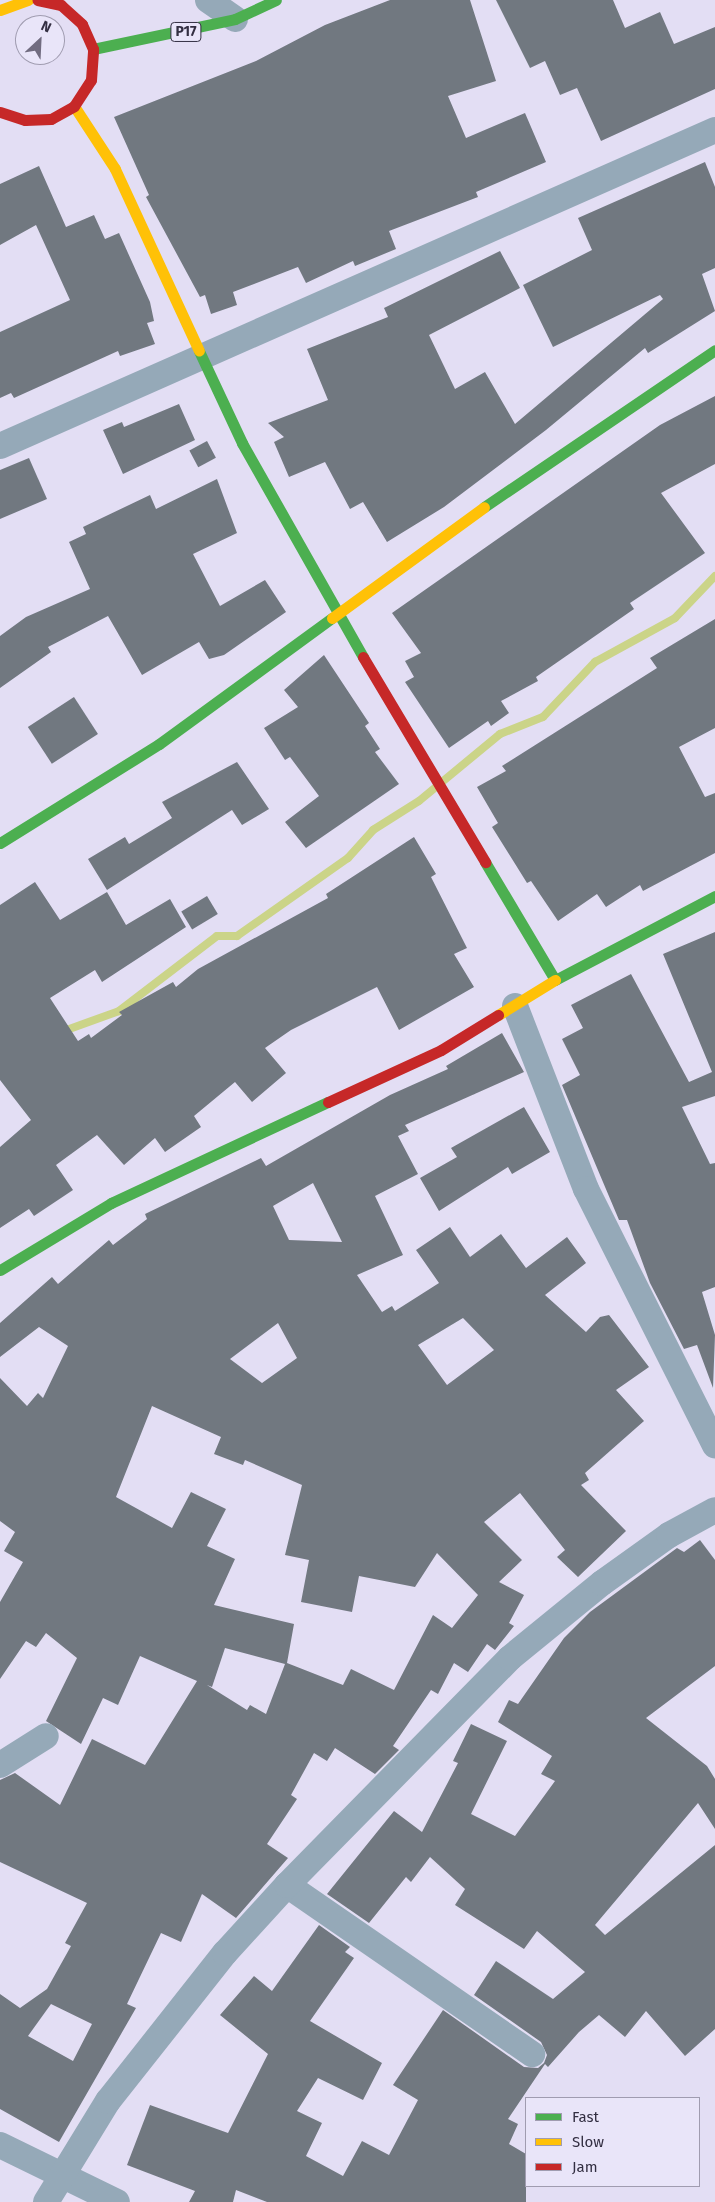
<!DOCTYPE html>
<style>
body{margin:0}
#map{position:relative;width:715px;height:2202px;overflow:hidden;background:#e3def4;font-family:"Fira Sans",sans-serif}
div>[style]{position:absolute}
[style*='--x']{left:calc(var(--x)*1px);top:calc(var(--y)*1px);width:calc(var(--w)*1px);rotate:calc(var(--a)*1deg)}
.stream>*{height:8px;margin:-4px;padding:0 4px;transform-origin:4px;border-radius:4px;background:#cbd488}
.building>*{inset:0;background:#717880;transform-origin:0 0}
.street>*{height:26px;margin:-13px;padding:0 13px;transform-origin:13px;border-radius:13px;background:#95a9b8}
.fast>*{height:11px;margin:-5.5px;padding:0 5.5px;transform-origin:5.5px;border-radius:5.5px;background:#4caf50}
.slow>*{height:11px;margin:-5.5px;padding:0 5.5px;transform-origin:5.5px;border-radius:5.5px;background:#ffc107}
.jam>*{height:11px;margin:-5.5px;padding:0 5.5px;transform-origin:5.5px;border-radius:5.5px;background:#c62828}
span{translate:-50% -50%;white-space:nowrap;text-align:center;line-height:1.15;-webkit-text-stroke:5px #e9e5f9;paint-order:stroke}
.shield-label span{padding:1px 4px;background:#e9e5f9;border:1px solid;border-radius:4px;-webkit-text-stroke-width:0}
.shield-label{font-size:14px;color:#332f42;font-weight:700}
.legend{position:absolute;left:525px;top:2097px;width:175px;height:90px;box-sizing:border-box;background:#e9e5f9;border:1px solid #a09cb0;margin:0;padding:6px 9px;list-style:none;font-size:15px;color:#332f42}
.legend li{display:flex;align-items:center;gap:10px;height:25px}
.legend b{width:25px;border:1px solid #a09cb0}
.north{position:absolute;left:15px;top:15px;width:50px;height:50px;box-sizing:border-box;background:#e9e5f9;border:1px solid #a09cb0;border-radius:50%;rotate:25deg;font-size:14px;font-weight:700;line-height:20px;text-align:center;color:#332f42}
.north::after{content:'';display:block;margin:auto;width:18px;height:22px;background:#716c80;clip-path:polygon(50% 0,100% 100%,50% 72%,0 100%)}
</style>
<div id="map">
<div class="stream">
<i style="--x:61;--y:1032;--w:62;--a:-19.9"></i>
<i style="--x:119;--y:1011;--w:123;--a:-37.4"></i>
<i style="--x:217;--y:936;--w:20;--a:0"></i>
<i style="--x:237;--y:936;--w:136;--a:-35.1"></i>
<i style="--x:348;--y:858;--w:38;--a:-48"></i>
<i style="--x:373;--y:830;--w:54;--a:-32.2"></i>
<i style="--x:419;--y:801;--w:105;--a:-39.6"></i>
<i style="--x:500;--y:734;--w:46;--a:-21.6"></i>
<i style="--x:543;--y:717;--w:76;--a:-46.6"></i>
<i style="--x:595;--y:662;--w:91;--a:-28.8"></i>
<i style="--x:675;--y:618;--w:58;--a:-46.4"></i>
</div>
<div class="building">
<i style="clip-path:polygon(390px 0,470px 0,496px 81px,448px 96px,466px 138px,525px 113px,546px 162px,476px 192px,478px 197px,389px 231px,396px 249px,355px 266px,353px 261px,306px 283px,298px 267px,233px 292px,237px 305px,211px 314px,205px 295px,200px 297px,146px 197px,149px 195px,114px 117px,256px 61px,325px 25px)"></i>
<i style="clip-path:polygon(496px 0,613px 0,625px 28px,660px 12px,674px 44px,715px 27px,715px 89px,601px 141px,577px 88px,560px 95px,545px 61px,530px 68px)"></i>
<i style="clip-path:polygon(705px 162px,715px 187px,715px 268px,702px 274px,715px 311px,648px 353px,645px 348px,546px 430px,444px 507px,387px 542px,363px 502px,350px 509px,325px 462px,289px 477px,274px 442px,284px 437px,268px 423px,328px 400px,307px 349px,388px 317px,384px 308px,500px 251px,520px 288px,429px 335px,455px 389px,485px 372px,515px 424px,663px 299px,660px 295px,553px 347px,523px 285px,592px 250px,578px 218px)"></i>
<i style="clip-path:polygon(39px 166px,66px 227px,94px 215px,105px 239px,119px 233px,150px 302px,154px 321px,147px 323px,155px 344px,120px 356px,118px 351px,14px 398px,11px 393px,0 398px,0 332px,70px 300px,36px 225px,0 245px,0 184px)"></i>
<i style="clip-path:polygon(715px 396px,715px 464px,661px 493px,705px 553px,630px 603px,634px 609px,536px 677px,538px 681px,501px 701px,509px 713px,491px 726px,488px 721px,449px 748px,405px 682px,414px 677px,405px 661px,421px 653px,392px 613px,660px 425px)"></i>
<i style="clip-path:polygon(179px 404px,195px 440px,123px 474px,103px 430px,122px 422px,124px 427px)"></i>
<i style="left:207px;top:441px;width:19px;height:20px;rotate:62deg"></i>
<i style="clip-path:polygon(29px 458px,47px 499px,0 519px,0 470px)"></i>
<i style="clip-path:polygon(217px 479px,237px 533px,193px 554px,220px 606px,265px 580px,286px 612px,224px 655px,209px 659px,199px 642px,142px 675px,108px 616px,48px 647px,51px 652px,0 688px,0 636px,26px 617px,90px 589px,69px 542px,86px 534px,83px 527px,150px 495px,156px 509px)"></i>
<i style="clip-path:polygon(715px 619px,715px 728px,679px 747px,705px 797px,715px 793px,715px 853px,643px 891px,640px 885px,606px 907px,597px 894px,558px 921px,531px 881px,527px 883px,492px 827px,498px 823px,477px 787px,506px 771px,502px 766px,657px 668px,650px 658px)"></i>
<i style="clip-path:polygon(324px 655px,369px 723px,365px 726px,380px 749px,375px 752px,399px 784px,306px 848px,285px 822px,319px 796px,290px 757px,285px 760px,264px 728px,298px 707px,284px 690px)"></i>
<i style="left:74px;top:697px;width:44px;height:55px;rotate:57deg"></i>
<i style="clip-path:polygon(237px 762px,269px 809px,242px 825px,232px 810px,107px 890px,88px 859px,125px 837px,129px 844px,172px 818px,162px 802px)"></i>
<i style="clip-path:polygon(414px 837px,436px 874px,431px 877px,467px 948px,454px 954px,474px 987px,399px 1030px,377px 987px,291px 1030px,265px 1048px,286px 1073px,252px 1102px,235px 1082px,194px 1116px,201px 1127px,165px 1152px,155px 1138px,124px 1165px,97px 1135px,56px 1165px,73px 1190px,34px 1216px,29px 1209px,0 1228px,0 1147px,31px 1120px,0 1080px,0 905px,35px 882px,60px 920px,107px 892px,126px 925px,170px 899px,186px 927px,102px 982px,95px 970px,50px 998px,78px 1041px,89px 1034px,91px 1038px,122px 1015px,119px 1012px,173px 982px,176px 987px,198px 969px,328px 898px,326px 894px)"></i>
<i style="left:207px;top:896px;width:21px;height:30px;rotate:59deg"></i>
<i style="clip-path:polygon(715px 932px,715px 1096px,682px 1107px,710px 1164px,715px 1163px,715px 1287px,702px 1292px,715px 1335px,713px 1388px,697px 1345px,684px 1349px,650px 1283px,627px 1220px,619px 1220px,562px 1085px,580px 1075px,562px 1039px,583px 1028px,571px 1005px,631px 974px,689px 1082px,712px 1072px,663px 954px)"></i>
<i style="clip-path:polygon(evenodd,502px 1033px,524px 1072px,405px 1125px,409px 1131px,398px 1136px,418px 1174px,375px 1196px,403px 1255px,357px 1275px,382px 1312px,392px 1306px,395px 1311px,439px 1283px,416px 1250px,450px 1227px,470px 1257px,501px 1234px,526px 1268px,567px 1237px,586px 1263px,545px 1295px,586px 1332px,600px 1317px,609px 1315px,649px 1367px,616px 1390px,644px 1421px,585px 1473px,589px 1480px,581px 1485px,626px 1531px,578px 1577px,557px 1557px,565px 1550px,520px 1493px,484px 1522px,522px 1560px,499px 1582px,524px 1595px,509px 1623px,514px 1626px,495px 1650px,487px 1644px,468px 1672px,454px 1663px,438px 1694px,431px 1690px,393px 1746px,399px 1750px,375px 1774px,335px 1748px,327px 1761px,314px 1753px,291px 1795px,297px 1799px,267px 1844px,288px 1858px,236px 1918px,202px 1894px,181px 1942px,161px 1933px,127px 2004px,136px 2008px,59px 2142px,0 2109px,0 1994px,20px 2008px,47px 1989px,71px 1946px,65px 1943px,87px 1903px,0 1862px,0 1780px,15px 1773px,60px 1805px,92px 1739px,145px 1765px,197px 1681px,140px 1656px,118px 1705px,103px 1698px,81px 1744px,46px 1721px,77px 1658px,46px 1633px,36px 1647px,26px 1641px,0 1679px,0 1602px,23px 1562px,4px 1551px,15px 1532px,0 1521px,0 1378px,27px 1406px,38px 1393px,43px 1398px,68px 1346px,39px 1327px,0 1357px,0 1323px,52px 1277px,58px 1284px,109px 1240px,113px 1245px,147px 1219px,145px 1214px,261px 1158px,266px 1166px,390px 1095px,448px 1069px,446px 1066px,502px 1033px,313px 1183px,342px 1242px,289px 1240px,273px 1206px,313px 1183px,502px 1033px,463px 1318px,494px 1350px,447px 1385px,418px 1345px,463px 1318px,502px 1033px,278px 1323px,297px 1358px,262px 1383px,230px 1359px,278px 1323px,502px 1033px,152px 1406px,221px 1437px,214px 1454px,243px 1465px,245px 1460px,302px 1485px,285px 1555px,309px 1560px,301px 1602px,352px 1612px,359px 1576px,415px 1587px,437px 1553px,478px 1595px,452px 1628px,433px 1615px,394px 1690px,351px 1669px,343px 1685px,287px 1663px,294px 1624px,214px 1605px,235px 1559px,207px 1546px,226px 1509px,191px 1492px,172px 1528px,116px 1497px,152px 1406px,502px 1033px,225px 1648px,285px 1664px,266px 1714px,250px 1705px,247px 1710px,207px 1685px,212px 1687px,225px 1648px,502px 1033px,51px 2004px,92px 2024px,73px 2061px,28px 2036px,51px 2004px)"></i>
<i style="clip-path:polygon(524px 1107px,550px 1152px,512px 1174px,508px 1167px,439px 1211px,420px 1178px,457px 1157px,451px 1148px)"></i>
<i style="clip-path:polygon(700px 1540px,715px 1560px,715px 1666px,646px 1718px,707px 1766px,715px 1779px,715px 1829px,698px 1803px,595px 1925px,605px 1935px,715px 1845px,715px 2029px,685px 2056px,646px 2011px,625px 2037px,599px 2015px,579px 2032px,548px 2067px,545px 2064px,508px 2119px,518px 2124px,509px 2144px,526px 2154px,526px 2202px,267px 2202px,236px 2190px,233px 2202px,189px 2202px,195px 2191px,127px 2165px,150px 2105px,228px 2133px,268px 2054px,220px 2015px,254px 1976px,272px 1991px,319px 1925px,350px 1947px,345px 1952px,354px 1958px,310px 2021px,382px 2063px,363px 2100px,318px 2078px,297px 2111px,322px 2123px,306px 2156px,343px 2176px,362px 2141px,389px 2155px,418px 2100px,393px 2085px,443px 2010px,524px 2067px,538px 2068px,544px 2063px,547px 2055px,541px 2042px,474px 1995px,496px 1961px,553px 1999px,585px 1972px,537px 1931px,524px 1949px,455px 1905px,465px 1889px,430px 1857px,411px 1882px,406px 1877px,369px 1923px,327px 1894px,394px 1811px,422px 1832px,458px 1763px,453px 1761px,471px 1724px,507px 1741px,471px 1814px,515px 1836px,555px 1781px,541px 1774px,552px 1756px,498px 1722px,509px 1700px,518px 1704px,564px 1638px,590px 1612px,677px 1548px,684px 1552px)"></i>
</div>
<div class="street">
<i style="--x:208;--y:0;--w:33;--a:35"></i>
<i style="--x:0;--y:446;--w:782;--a:-23.84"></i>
<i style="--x:515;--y:1006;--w:196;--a:68.8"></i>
<i style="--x:586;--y:1189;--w:287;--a:63.3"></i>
<i style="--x:0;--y:1765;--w:54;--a:-32.2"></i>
<i style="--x:287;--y:1885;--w:298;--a:34.6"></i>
<i style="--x:0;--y:2145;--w:130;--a:26"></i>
<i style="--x:46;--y:2202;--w:119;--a:-58.5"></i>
<i style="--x:108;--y:2101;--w:189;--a:-51.7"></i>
<i style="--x:225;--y:1953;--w:92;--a:-47.6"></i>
<i style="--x:287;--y:1885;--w:318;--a:-45.5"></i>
<i style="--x:510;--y:1658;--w:119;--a:-39.2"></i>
<i style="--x:602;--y:1583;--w:82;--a:-35.6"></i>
<i style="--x:669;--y:1535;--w:52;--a:-28.5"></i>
</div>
<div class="fast">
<i style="--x:93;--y:49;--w:145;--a:-11.9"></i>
<i style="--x:235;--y:19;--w:45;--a:-24.9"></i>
<i style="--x:199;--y:351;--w:102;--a:64.9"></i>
<i style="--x:242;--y:443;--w:246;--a:60.5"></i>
<i style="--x:484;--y:507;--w:279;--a:-34.2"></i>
<i style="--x:0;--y:843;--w:187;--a:-31.9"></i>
<i style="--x:159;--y:744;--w:214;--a:-36.1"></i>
<i style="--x:485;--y:862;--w:137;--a:59.3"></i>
<i style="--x:555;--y:980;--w:181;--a:-27.7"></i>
<i style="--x:0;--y:1270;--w:130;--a:-31.1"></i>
<i style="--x:111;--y:1203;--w:239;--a:-25"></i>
</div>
<div class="slow">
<i style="--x:0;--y:10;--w:30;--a:-20"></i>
<i style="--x:74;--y:106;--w:75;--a:56.9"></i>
<i style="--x:115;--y:169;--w:200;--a:65.2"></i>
<i style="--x:332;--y:618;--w:188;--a:-36.1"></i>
<i style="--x:498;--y:1015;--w:67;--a:-31.6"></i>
</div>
<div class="jam">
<i style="--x:0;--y:112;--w:26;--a:18"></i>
<i style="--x:25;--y:120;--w:26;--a:-2"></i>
<i style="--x:51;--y:119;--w:26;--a:-29"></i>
<i style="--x:74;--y:106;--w:31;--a:-57"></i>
<i style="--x:91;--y:80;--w:31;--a:-86"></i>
<i style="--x:93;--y:49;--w:27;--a:-114"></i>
<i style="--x:82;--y:24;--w:28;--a:-138"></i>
<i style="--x:61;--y:5;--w:24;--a:-168"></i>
<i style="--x:363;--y:657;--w:239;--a:59.2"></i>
<i style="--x:328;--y:1102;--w:124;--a:-24.7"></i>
<i style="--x:441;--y:1050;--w:67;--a:-31.6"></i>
</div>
<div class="shield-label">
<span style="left:186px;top:32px">P17</span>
</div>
<ul class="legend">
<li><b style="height:6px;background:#4caf50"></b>Fast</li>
<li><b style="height:6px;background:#ffc107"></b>Slow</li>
<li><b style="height:6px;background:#c62828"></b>Jam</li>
</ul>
<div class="north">N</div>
</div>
